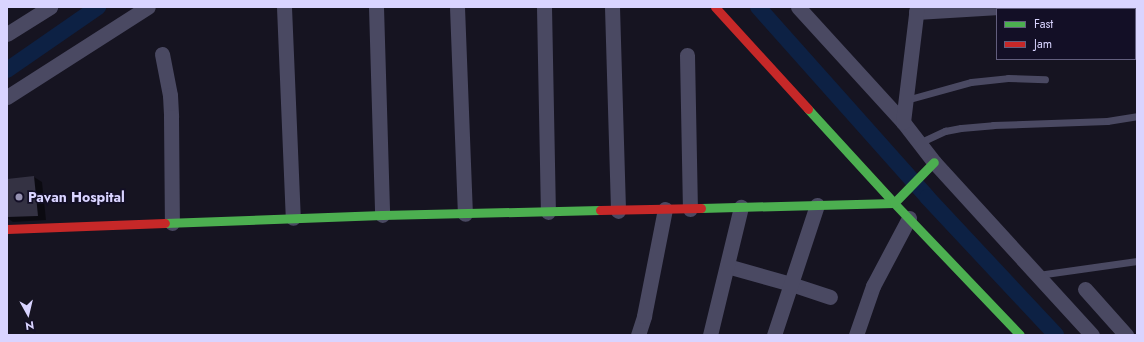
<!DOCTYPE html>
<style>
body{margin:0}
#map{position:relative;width:1144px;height:342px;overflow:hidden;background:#161421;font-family:Jost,sans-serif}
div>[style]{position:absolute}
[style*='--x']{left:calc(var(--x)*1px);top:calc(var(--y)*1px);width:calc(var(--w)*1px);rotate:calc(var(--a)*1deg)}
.shadow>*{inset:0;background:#0007}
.canal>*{height:16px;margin:-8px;padding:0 8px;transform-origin:8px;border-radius:8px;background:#0d2144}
.building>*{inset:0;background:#343243}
.lane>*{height:7px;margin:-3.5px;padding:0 3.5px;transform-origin:3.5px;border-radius:3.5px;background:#4a4962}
.street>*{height:15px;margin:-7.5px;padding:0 7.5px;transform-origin:7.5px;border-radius:7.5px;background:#4a4962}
.fast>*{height:9px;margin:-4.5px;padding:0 4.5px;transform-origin:4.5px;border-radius:4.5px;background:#4caf50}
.jam>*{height:9px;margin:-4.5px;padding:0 4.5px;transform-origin:4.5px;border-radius:4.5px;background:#c62828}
.dots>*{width:11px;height:11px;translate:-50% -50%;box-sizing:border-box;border:2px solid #130f26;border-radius:50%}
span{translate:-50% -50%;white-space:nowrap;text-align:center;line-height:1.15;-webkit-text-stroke:3.5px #130f26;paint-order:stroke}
.poi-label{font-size:14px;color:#d9d4ff;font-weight:700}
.left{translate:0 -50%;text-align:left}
.frame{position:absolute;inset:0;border:8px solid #d9d4ff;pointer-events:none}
.legend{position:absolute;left:996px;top:8px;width:140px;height:52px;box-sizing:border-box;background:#130f26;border:1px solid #625e7d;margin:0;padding:5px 7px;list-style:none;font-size:12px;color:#d9d4ff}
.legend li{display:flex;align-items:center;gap:8px;height:20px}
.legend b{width:20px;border:1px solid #625e7d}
.north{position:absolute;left:8px;top:294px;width:40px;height:40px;-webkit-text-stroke:3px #130f26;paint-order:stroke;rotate:172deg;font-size:11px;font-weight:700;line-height:16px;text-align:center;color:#d9d4ff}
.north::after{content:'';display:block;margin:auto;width:14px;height:18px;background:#d9d4ff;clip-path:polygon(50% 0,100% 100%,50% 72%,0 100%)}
</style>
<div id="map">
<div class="shadow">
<i style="clip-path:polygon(34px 177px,42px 182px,46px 220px,13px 222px,7px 218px,7px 180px)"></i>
</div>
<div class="canal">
<i style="--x:758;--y:7;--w:254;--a:48.3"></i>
<i style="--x:927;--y:197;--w:189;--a:46.9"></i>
<i style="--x:7;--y:70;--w:111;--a:-34.7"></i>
</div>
<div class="building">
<i style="clip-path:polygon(34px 176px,38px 216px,7px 217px,7px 179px)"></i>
</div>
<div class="lane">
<i style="--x:906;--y:100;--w:67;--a:-15.5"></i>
<i style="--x:971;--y:82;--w:37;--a:-6"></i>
<i style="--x:1008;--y:78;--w:37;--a:2"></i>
<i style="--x:919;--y:143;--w:29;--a:-25"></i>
<i style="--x:945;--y:131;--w:16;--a:-11"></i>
<i style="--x:961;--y:128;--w:32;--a:-5"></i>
<i style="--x:993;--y:125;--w:114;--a:-2"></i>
<i style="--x:1107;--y:121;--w:30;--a:-9"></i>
<i style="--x:1038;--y:275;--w:100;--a:-8"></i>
</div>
<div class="street">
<i style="--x:284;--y:7;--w:211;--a:87.6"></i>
<i style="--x:376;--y:7;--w:208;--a:88.3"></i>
<i style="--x:457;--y:7;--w:207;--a:87.8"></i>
<i style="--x:544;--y:7;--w:205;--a:88.9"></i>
<i style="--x:612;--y:7;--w:204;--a:88.3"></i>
<i style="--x:798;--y:7;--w:156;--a:47.6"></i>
<i style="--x:903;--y:122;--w:51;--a:52.2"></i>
<i style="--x:934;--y:162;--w:234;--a:47.6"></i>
<i style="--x:916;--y:12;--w:83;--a:-3.4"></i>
<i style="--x:7;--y:34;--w:51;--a:-32.1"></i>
<i style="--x:162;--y:54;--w:42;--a:79"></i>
<i style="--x:170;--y:95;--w:22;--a:87"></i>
<i style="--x:171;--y:117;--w:106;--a:89.5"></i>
<i style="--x:687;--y:55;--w:154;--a:88.9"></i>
<i style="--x:7;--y:97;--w:167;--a:-32.6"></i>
<i style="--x:903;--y:122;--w:116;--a:-83.1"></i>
<i style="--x:727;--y:266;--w:66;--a:15.7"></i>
<i style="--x:791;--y:284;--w:41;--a:18.4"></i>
<i style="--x:1085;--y:289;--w:62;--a:48.3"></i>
<i style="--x:638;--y:335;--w:20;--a:-72"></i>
<i style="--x:644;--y:316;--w:109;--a:-78.9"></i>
<i style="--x:710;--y:335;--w:132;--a:-76.4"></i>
<i style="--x:774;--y:335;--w:137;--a:-71.7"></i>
<i style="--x:856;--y:335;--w:52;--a:-70.9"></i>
<i style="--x:873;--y:286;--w:77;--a:-62.1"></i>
</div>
<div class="fast">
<i style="--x:808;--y:109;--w:127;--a:47.5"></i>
<i style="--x:894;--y:203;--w:182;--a:46.3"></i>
<i style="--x:701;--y:208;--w:193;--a:-1.5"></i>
<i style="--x:894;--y:203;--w:57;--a:-45.7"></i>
<i style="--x:165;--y:223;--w:217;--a:-2.1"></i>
<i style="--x:382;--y:215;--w:218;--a:-1.3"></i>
</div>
<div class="jam">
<i style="--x:715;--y:7;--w:138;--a:47.6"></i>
<i style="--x:600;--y:210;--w:101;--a:-1.1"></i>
<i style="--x:7;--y:229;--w:158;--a:-2.2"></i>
</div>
<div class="dots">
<i style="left:19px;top:197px;background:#9591b1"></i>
</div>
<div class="poi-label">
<span class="left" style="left:28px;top:197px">Pavan Hospital</span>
</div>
<div class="frame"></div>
<ul class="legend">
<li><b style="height:5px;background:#4caf50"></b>Fast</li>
<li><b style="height:5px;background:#c62828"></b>Jam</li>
</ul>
<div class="north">N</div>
</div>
